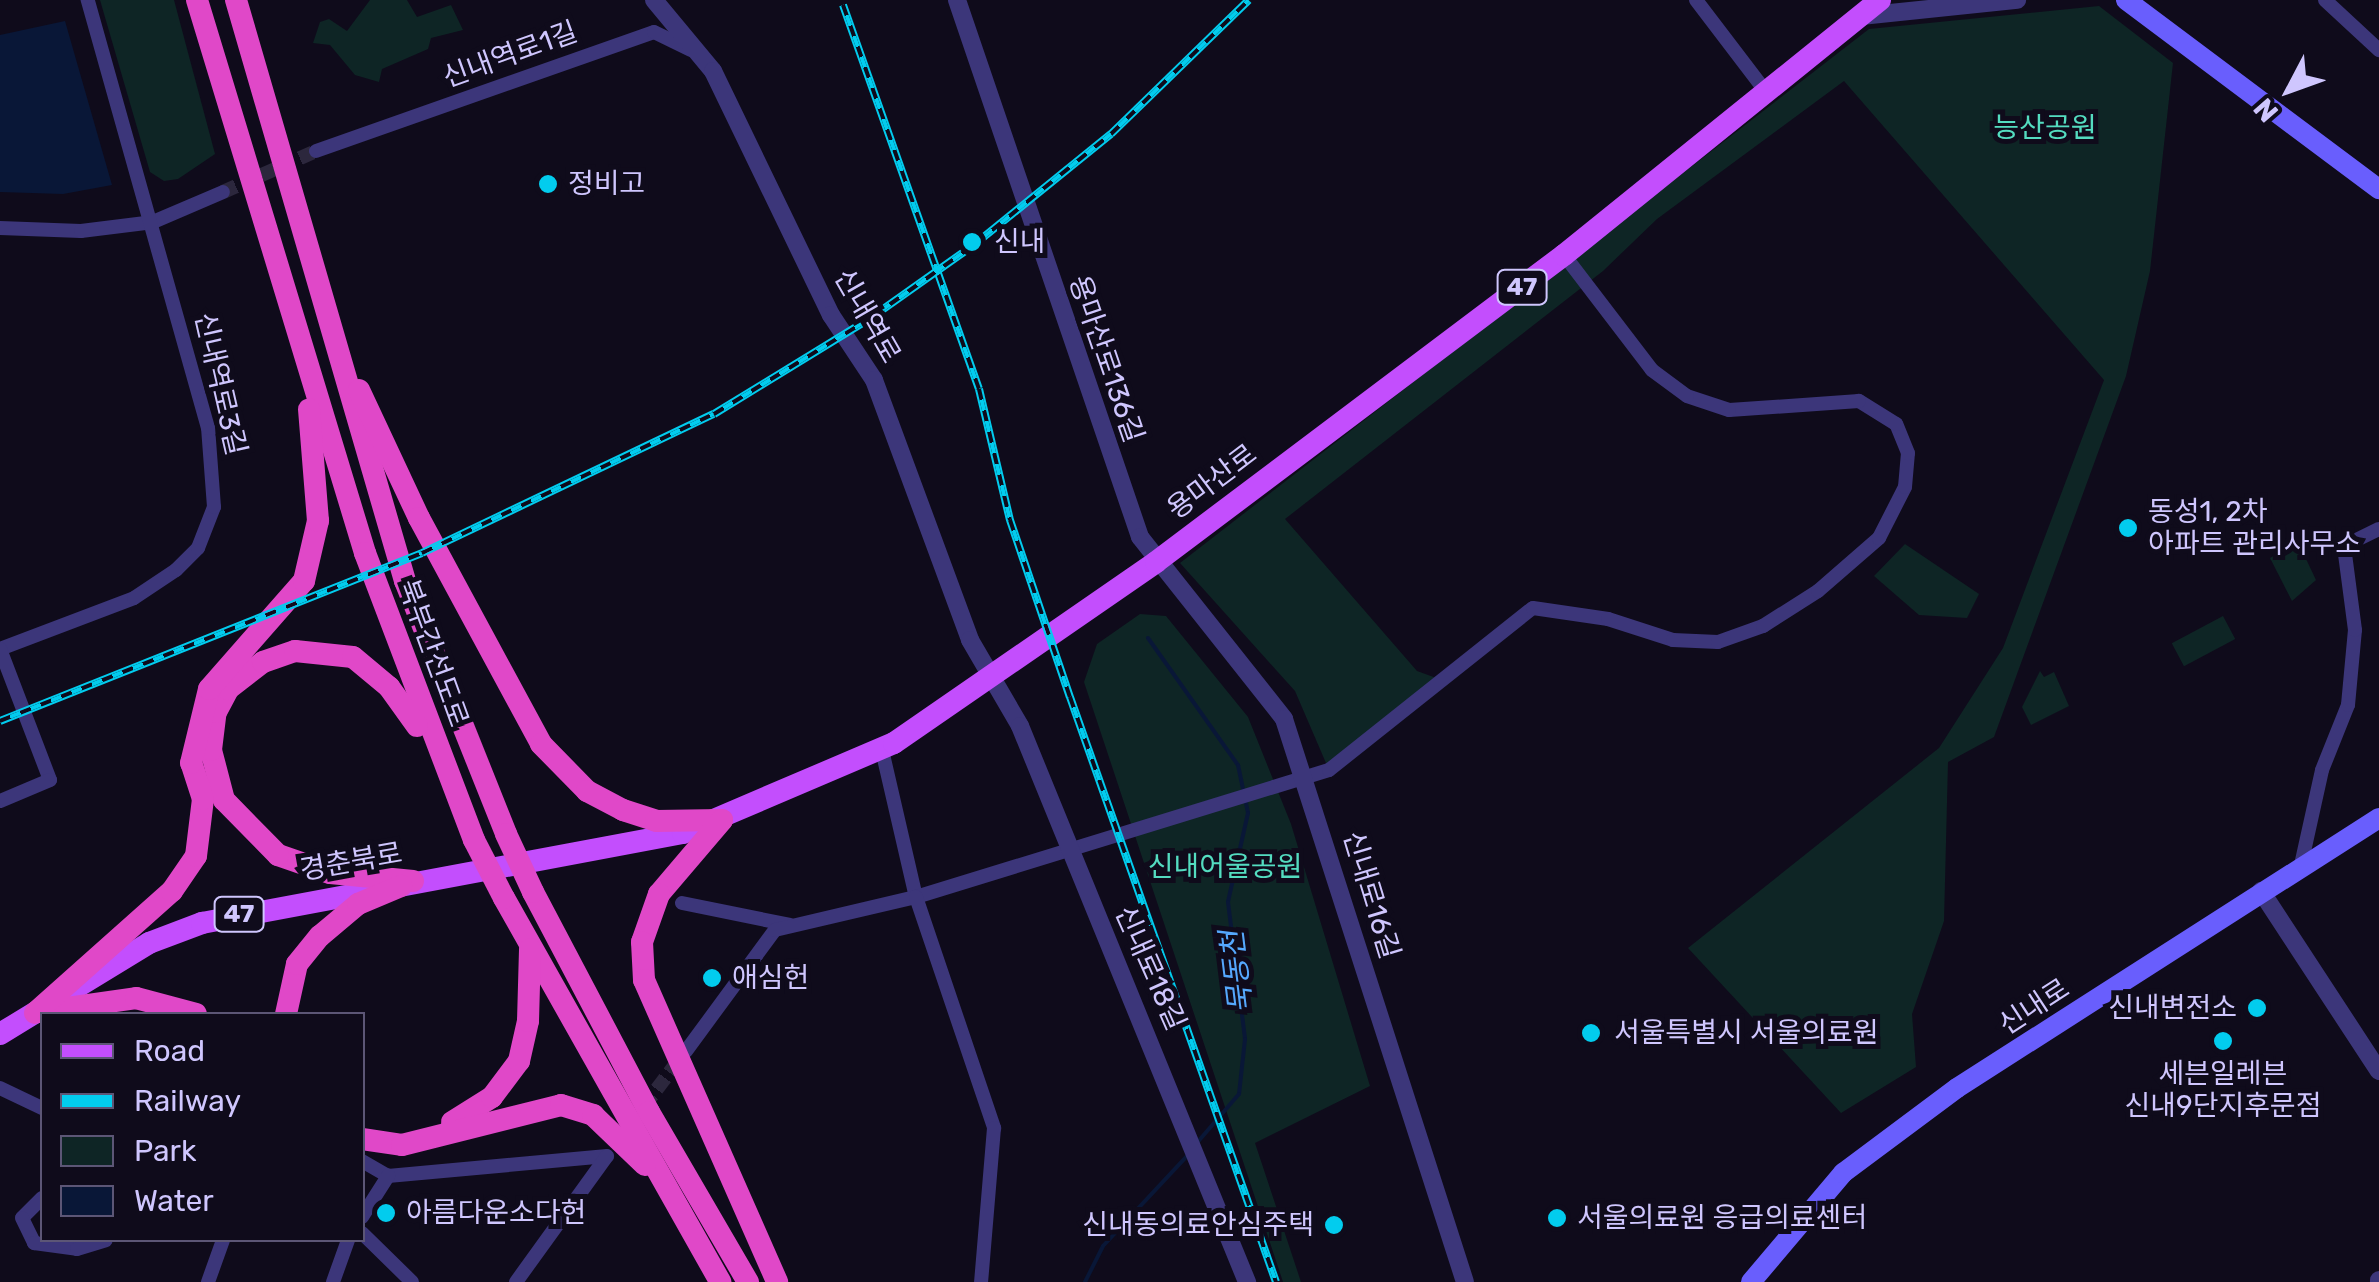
<!DOCTYPE html>
<meta charset="utf-8">
<style>
body{margin:0}
#map{position:relative;width:2379px;height:1282px;overflow:hidden;background:#0f0b1b;font-family:Rubik,"Noto Sans KR",sans-serif}
div>[style]{position:absolute}
[style*='--x']{left:calc(var(--x)*1px);top:calc(var(--y)*1px);width:calc(var(--w)*1px);rotate:calc(var(--a)*1deg)}
.green>*{inset:0;background:#0e2525;transform-origin:0 0}
.water>*{inset:0;background:#091737}
.stream>*{height:4px;margin:-2px;padding:0 2px;transform-origin:2px;border-radius:2px;background:#091737}
.minor-tunnel>*{height:14px;margin-top:-7px;transform-origin:0;background:repeating-linear-gradient(90deg,#2c273d 0 14px,transparent 0 21px)}
.minor>*{height:14px;margin:-7px;padding:0 7px;transform-origin:7px;border-radius:7px;background:#3c367a}
.tertiary>*{height:18px;margin:-9px;padding:0 9px;transform-origin:9px;border-radius:9px;background:#3c367a}
.secondary>*{height:20px;margin:-10px;padding:0 10px;transform-origin:10px;border-radius:10px;background:#695efd}
.primary>*{height:22px;margin:-11px;padding:0 11px;transform-origin:11px;border-radius:11px;background:#c34efd}
.trunk>*{height:22px;margin:-11px;padding:0 11px;transform-origin:11px;border-radius:11px;background:#e048c8}
.rail>*{height:8px;margin-top:-4px;transform-origin:0;background:repeating-linear-gradient(90deg,#0f0b1b 0 11px,#02ccee 0 22px);box-sizing:border-box;border-block:2px solid #02ccee}
.trunk-bridge>*{height:22px;margin:-11px;padding:0 11px;transform-origin:11px;border-radius:11px;background:#e048c8}
.dots>*{width:28px;height:28px;translate:-50% -50%;box-sizing:border-box;border:5px solid #0f0b1b;border-radius:50%}
span{translate:-50% -50%;white-space:nowrap;text-align:center;line-height:1.15;-webkit-text-stroke:10px #0f0b1b;paint-order:stroke}
.shield-label span{padding:2px 8px;background:#0f0b1b;border:2px solid;border-radius:8px;-webkit-text-stroke-width:0}
.shield-label{font-size:25px;color:#cfc6fe;font-weight:700}
.street-label{font-size:28px;color:#cfc6fe}
.park-label{font-size:28px;color:#54dcc0}
.poi-label{font-size:28px;color:#cfc6fe}
.left{translate:0 -50%;text-align:left}
.right{translate:-100% -50%;text-align:right}
.water-label{font-size:30px;color:#55a8fd;font-style:italic}
.legend{position:absolute;left:40px;top:1012px;width:325px;height:230px;box-sizing:border-box;background:#0f0b1b;border:2px solid #5c5676;margin:0;padding:12px 18px;list-style:none;font-size:30px;color:#cfc6fe}
.legend li{display:flex;align-items:center;gap:20px;height:50px}
.legend b{width:50px;border:2px solid #5c5676}
.north{position:absolute;left:2239px;top:40px;width:100px;height:100px;-webkit-text-stroke:8px #0f0b1b;paint-order:stroke;rotate:229deg;font-size:28px;font-weight:700;line-height:40px;text-align:center;color:#cfc6fe}
.north::after{content:'';display:block;margin:auto;width:35px;height:45px;background:#cfc6fe;clip-path:polygon(50% 0,100% 100%,50% 72%,0 100%)}
</style>
<div id="map">
<div class="green">
<i style="clip-path:polygon(100px 0,174px 0,215px 154px,178px 179px,164px 181px,150px 172px)"></i>
<i style="clip-path:polygon(370px 0,407px 0,417px 17px,451px 5px,463px 30px,431px 38px,428px 49px,382px 69px,379px 82px,355px 75px,330px 45px,313px 43px,320px 22px,329px 19px,347px 31px)"></i>
<i style="clip-path:polygon(2099px 6px,2173px 63px,2150px 271px,2126px 376px,1994px 737px,1948px 762px,1944px 921px,1912px 1014px,1916px 1067px,1841px 1113px,1688px 948px,1939px 748px,2003px 648px,2104px 380px,1844px 81px,1657px 219px,1603px 271px,1285px 519px,1417px 671px,1439px 679px,1329px 770px,1295px 691px,1180px 563px,1869px 29px)"></i>
<i style="clip-path:polygon(2298px 542px,2316px 580px,2292px 601px,2270px 558px)"></i>
<i style="clip-path:polygon(1905px 544px,1979px 594px,1967px 618px,1919px 615px,1874px 576px)"></i>
<i style="clip-path:polygon(1140px 614px,1166px 616px,1248px 717px,1291px 824px,1370px 1086px,1255px 1143px,1301px 1282px,1283px 1282px,1084px 682px,1097px 644px)"></i>
<i style="left:2223px;top:616px;width:26px;height:58px;rotate:62deg"></i>
<i style="clip-path:polygon(2040px 671px,2044px 677px,2054px 672px,2069px 706px,2031px 725px,2022px 707px)"></i>
</div>
<div class="water">
<i style="clip-path:polygon(65px 21px,112px 185px,63px 194px,0 192px,0 35px)"></i>
</div>
<div class="stream">
<i style="--x:1148;--y:638;--w:156;--a:54.7"></i>
<i style="--x:1238;--y:765;--w:49;--a:78.2"></i>
<i style="--x:1248;--y:813;--w:91;--a:102.7"></i>
<i style="--x:1228;--y:902;--w:138;--a:82.9"></i>
<i style="--x:1245;--y:1039;--w:55;--a:96.2"></i>
<i style="--x:1239;--y:1094;--w:66;--a:130.7"></i>
<i style="--x:1085;--y:1282;--w:40;--a:-63.4"></i>
<i style="--x:1103;--y:1246;--w:123;--a:-47"></i>
</div>
<div class="minor-tunnel">
<i style="--x:223;--y:192;--w:102;--a:-23.8"></i>
<i style="--x:644;--y:1106;--w:63;--a:-52.8"></i>
</div>
<div class="minor">
<i style="--x:1696;--y:0;--w:116;--a:52.7"></i>
<i style="--x:2325;--y:0;--w:74;--a:42.8"></i>
<i style="--x:316;--y:151;--w:358;--a:-19.4"></i>
<i style="--x:654;--y:32;--w:41;--a:25.9"></i>
<i style="--x:0;--y:228;--w:81;--a:2.1"></i>
<i style="--x:81;--y:231;--w:73;--a:-7.1"></i>
<i style="--x:153;--y:222;--w:76;--a:-23.2"></i>
<i style="--x:0;--y:649;--w:143;--a:-20.8"></i>
<i style="--x:134;--y:598;--w:50;--a:-33.7"></i>
<i style="--x:176;--y:570;--w:31;--a:-45"></i>
<i style="--x:198;--y:548;--w:44;--a:-68.7"></i>
<i style="--x:214;--y:507;--w:79;--a:-94.3"></i>
<i style="--x:208;--y:428;--w:445;--a:-105.7"></i>
<i style="--x:0;--y:649;--w:140;--a:69.1"></i>
<i style="--x:50;--y:780;--w:54;--a:157.2"></i>
<i style="--x:882;--y:750;--w:151;--a:77"></i>
<i style="--x:916;--y:897;--w:432;--a:-17.1"></i>
<i style="--x:1329;--y:770;--w:260;--a:-38.5"></i>
<i style="--x:1533;--y:608;--w:76;--a:8.3"></i>
<i style="--x:1608;--y:619;--w:68;--a:17.9"></i>
<i style="--x:1673;--y:640;--w:45;--a:2.5"></i>
<i style="--x:1718;--y:642;--w:48;--a:-19.6"></i>
<i style="--x:1763;--y:626;--w:65;--a:-32.5"></i>
<i style="--x:1818;--y:591;--w:81;--a:-41"></i>
<i style="--x:1879;--y:538;--w:57;--a:-63"></i>
<i style="--x:1905;--y:487;--w:34;--a:-85"></i>
<i style="--x:1908;--y:453;--w:31;--a:-112"></i>
<i style="--x:1896;--y:424;--w:44;--a:-148.1"></i>
<i style="--x:1859;--y:401;--w:130;--a:176"></i>
<i style="--x:1729;--y:410;--w:44;--a:-161.6"></i>
<i style="--x:1687;--y:396;--w:44;--a:-143.4"></i>
<i style="--x:1652;--y:370;--w:145;--a:-127.4"></i>
<i style="--x:2301;--y:865;--w:97;--a:-77.5"></i>
<i style="--x:2322;--y:770;--w:70;--a:-68.2"></i>
<i style="--x:2348;--y:705;--w:75;--a:-84.7"></i>
<i style="--x:2355;--y:630;--w:85;--a:-97.5"></i>
<i style="--x:2344;--y:546;--w:39;--a:-26"></i>
<i style="--x:682;--y:903;--w:110;--a:11.5"></i>
<i style="--x:686;--y:1051;--w:150;--a:-53.7"></i>
<i style="--x:775;--y:930;--w:145;--a:-13.2"></i>
<i style="--x:916;--y:897;--w:244;--a:71.3"></i>
<i style="--x:994;--y:1128;--w:155;--a:94.8"></i>
<i style="--x:0;--y:1088;--w:47;--a:25.5"></i>
<i style="--x:362;--y:1161;--w:30;--a:30"></i>
<i style="--x:388;--y:1176;--w:220;--a:-5.2"></i>
<i style="--x:42;--y:1198;--w:28;--a:135"></i>
<i style="--x:22;--y:1218;--w:28;--a:64"></i>
<i style="--x:34;--y:1243;--w:43;--a:7.9"></i>
<i style="--x:77;--y:1249;--w:30;--a:-17"></i>
<i style="--x:362;--y:1217;--w:49;--a:-57.6"></i>
<i style="--x:362;--y:1233;--w:70;--a:44.4"></i>
<i style="--x:208;--y:1282;--w:45;--a:-70.3"></i>
<i style="--x:333;--y:1282;--w:45;--a:-70.3"></i>
<i style="--x:516;--y:1282;--w:155;--a:-54.2"></i>
</div>
<div class="tertiary">
<i style="--x:654;--y:0;--w:92;--a:50.3"></i>
<i style="--x:713;--y:71;--w:271;--a:64.2"></i>
<i style="--x:831;--y:315;--w:78;--a:56.5"></i>
<i style="--x:874;--y:380;--w:277;--a:69.7"></i>
<i style="--x:970;--y:640;--w:99;--a:59.8"></i>
<i style="--x:1020;--y:726;--w:601;--a:67.79"></i>
<i style="--x:957;--y:0;--w:567;--a:71.18"></i>
<i style="--x:1140;--y:537;--w:232;--a:51.6"></i>
<i style="--x:1284;--y:719;--w:591;--a:72.18"></i>
<i style="--x:1861;--y:16;--w:157;--a:-5.9"></i>
<i style="--x:2261;--y:891;--w:215;--a:56.8"></i>
<i style="--x:2379;--y:1282;--w:2;--a:-90"></i>
</div>
<div class="secondary">
<i style="--x:2126;--y:0;--w:316;--a:36.8"></i>
<i style="--x:1751;--y:1282;--w:143;--a:-49.8"></i>
<i style="--x:1843;--y:1173;--w:142;--a:-36.7"></i>
<i style="--x:1957;--y:1088;--w:501;--a:-32.61"></i>
</div>
<div class="primary">
<i style="--x:0;--y:1034;--w:175;--a:-31.4"></i>
<i style="--x:149;--y:943;--w:57;--a:-20.7"></i>
<i style="--x:202;--y:923;--w:489;--a:-10.6"></i>
<i style="--x:683;--y:833;--w:229;--a:-23.1"></i>
<i style="--x:894;--y:743;--w:318;--a:-34.6"></i>
<i style="--x:1156;--y:562;--w:511;--a:-36.96"></i>
<i style="--x:1564;--y:255;--w:406;--a:-38.9"></i>
</div>
<div class="trunk">
<i style="--x:197;--y:0;--w:578;--a:73.1"></i>
<i style="--x:365;--y:553;--w:307;--a:69.2"></i>
<i style="--x:236;--y:0;--w:605;--a:73.78"></i>
<i style="--x:405;--y:581;--w:272;--a:68.2"></i>
<i style="--x:359;--y:390;--w:141;--a:64.9"></i>
<i style="--x:419;--y:518;--w:257;--a:61.6"></i>
<i style="--x:541;--y:744;--w:66;--a:45.6"></i>
<i style="--x:587;--y:791;--w:41;--a:27.8"></i>
<i style="--x:623;--y:810;--w:35;--a:18"></i>
<i style="--x:656;--y:821;--w:66;--a:-0.9"></i>
<i style="--x:722;--y:820;--w:97;--a:130.4"></i>
<i style="--x:659;--y:894;--w:51;--a:109.5"></i>
<i style="--x:642;--y:942;--w:38;--a:87"></i>
<i style="--x:644;--y:980;--w:330;--a:66.2"></i>
<i style="--x:413;--y:881;--w:83;--a:-174.5"></i>
<i style="--x:330;--y:873;--w:55;--a:-160.9"></i>
<i style="--x:278;--y:855;--w:77;--a:-134.5"></i>
<i style="--x:224;--y:800;--w:52;--a:-104.6"></i>
<i style="--x:211;--y:750;--w:38;--a:-83"></i>
<i style="--x:216;--y:712;--w:26;--a:-62"></i>
<i style="--x:228;--y:689;--w:44;--a:-37.6"></i>
<i style="--x:263;--y:662;--w:34;--a:-19"></i>
<i style="--x:295;--y:651;--w:58;--a:5.9"></i>
<i style="--x:353;--y:657;--w:47;--a:39.8"></i>
<i style="--x:389;--y:687;--w:48;--a:54.3"></i>
<i style="--x:533;--y:892;--w:249;--a:62.2"></i>
<i style="--x:649;--y:1112;--w:197;--a:59.8"></i>
<i style="--x:504;--y:898;--w:441;--a:60.6"></i>
<i style="--x:39;--y:1012;--w:98;--a:-8.2"></i>
<i style="--x:136;--y:998;--w:62;--a:14.9"></i>
<i style="--x:35;--y:1013;--w:183;--a:-41.7"></i>
<i style="--x:172;--y:891;--w:42;--a:-55.6"></i>
<i style="--x:196;--y:856;--w:57;--a:-83"></i>
<i style="--x:203;--y:799;--w:38;--a:-108"></i>
<i style="--x:191;--y:763;--w:76;--a:-76.3"></i>
<i style="--x:209;--y:689;--w:144;--a:-48.7"></i>
<i style="--x:304;--y:581;--w:62;--a:-76.9"></i>
<i style="--x:318;--y:521;--w:112;--a:-94.6"></i>
<i style="--x:286;--y:1014;--w:51;--a:-77.6"></i>
<i style="--x:297;--y:964;--w:36;--a:-51"></i>
<i style="--x:320;--y:936;--w:50;--a:-40.1"></i>
<i style="--x:358;--y:904;--w:47;--a:-22.7"></i>
<i style="--x:452;--y:1122;--w:47;--a:-32"></i>
<i style="--x:492;--y:1097;--w:45;--a:-53.1"></i>
<i style="--x:519;--y:1061;--w:41;--a:-77.3"></i>
<i style="--x:528;--y:1021;--w:72;--a:-88.4"></i>
<i style="--x:362;--y:1139;--w:40;--a:8.5"></i>
<i style="--x:402;--y:1145;--w:164;--a:-14.1"></i>
<i style="--x:561;--y:1105;--w:34;--a:17"></i>
<i style="--x:593;--y:1115;--w:72;--a:43.9"></i>
</div>
<div class="rail">
<i style="--x:843;--y:5;--w:407;--a:70.5"></i>
<i style="--x:979;--y:389;--w:135;--a:76.7"></i>
<i style="--x:1010;--y:520;--w:187;--a:71.3"></i>
<i style="--x:1070;--y:697;--w:620;--a:70.6"></i>
<i style="--x:0;--y:721;--w:454;--a:-21.7"></i>
<i style="--x:422;--y:553;--w:323;--a:-25.5"></i>
<i style="--x:714;--y:414;--w:185;--a:-31.5"></i>
<i style="--x:872;--y:317;--w:126;--a:-35.3"></i>
<i style="--x:975;--y:244;--w:175;--a:-39"></i>
<i style="--x:1111;--y:134;--w:192;--a:-44.2"></i>
</div>
<div class="trunk-bridge">
<i style="--x:506;--y:834;--w:64;--a:65"></i>
<i style="--x:474;--y:840;--w:65;--a:62.7"></i>
</div>
<div class="dots">
<i style="left:548px;top:184px;background:#02ccee"></i>
<i style="left:972px;top:242px;background:#02ccee"></i>
<i style="left:2128px;top:528px;background:#02ccee"></i>
<i style="left:712px;top:978px;background:#02ccee"></i>
<i style="left:2257px;top:1008px;background:#02ccee"></i>
<i style="left:1591px;top:1033px;background:#02ccee"></i>
<i style="left:2223px;top:1041px;background:#02ccee"></i>
<i style="left:386px;top:1213px;background:#02ccee"></i>
<i style="left:1557px;top:1218px;background:#02ccee"></i>
<i style="left:1334px;top:1225px;background:#02ccee"></i>
</div>
<div class="shield-label">
<span style="left:1522px;top:287px">47</span>
<span style="left:239px;top:914px">47</span>
</div>
<div class="street-label">
<span style="left:510px;top:55px;rotate:-20deg">신내역로1길</span>
<span style="left:867px;top:316px;rotate:60deg">신내역로</span>
<span style="left:1106px;top:359px;rotate:71deg">용마산로136길</span>
<span style="left:220px;top:384px;rotate:77deg">신내역로3길</span>
<span style="left:1212px;top:482px;rotate:-37deg">용마산로</span>
<span style="left:433px;top:653px;rotate:70deg">북부간선도로</span>
<span style="left:351px;top:862px;rotate:-10deg">경춘북로</span>
<span style="left:1371px;top:895px;rotate:73deg">신내로16길</span>
<span style="left:1150px;top:968px;rotate:66deg">신내로18길</span>
<span style="left:2034px;top:1007px;rotate:-33deg">신내로</span>
</div>
<div class="park-label">
<span style="left:2045px;top:128px">능산공원</span>
<span style="left:1225px;top:867px">신내어울공원</span>
</div>
<div class="poi-label">
<span class="left" style="left:568px;top:184px">정비고</span>
<span class="left" style="left:994px;top:242px">신내</span>
<span class="left" style="left:2148px;top:528px">동성1, 2차<br>아파트 관리사무소</span>
<span class="left" style="left:732px;top:978px">애심헌</span>
<span class="right" style="left:2237px;top:1008px">신내변전소</span>
<span class="left" style="left:1614px;top:1033px">서울특별시 서울의료원</span>
<span style="left:2223px;top:1090px">세븐일레븐<br>신내9단지후문점</span>
<span class="left" style="left:406px;top:1213px">아름다운소다헌</span>
<span class="left" style="left:1577px;top:1218px">서울의료원 응급의료센터</span>
<span class="right" style="left:1314px;top:1225px">신내동의료안심주택</span>
</div>
<div class="water-label">
<span style="left:1237px;top:972px;rotate:-97deg">묵동천</span>
</div>
<ul class="legend">
<li><b style="height:12px;background:#c34efd"></b>Road</li>
<li><b style="height:12px;background:#02ccee"></b>Railway</li>
<li><b style="height:28px;background:#0e2525"></b>Park</li>
<li><b style="height:28px;background:#091737"></b>Water</li>
</ul>
<div class="north">N</div>
</div>
